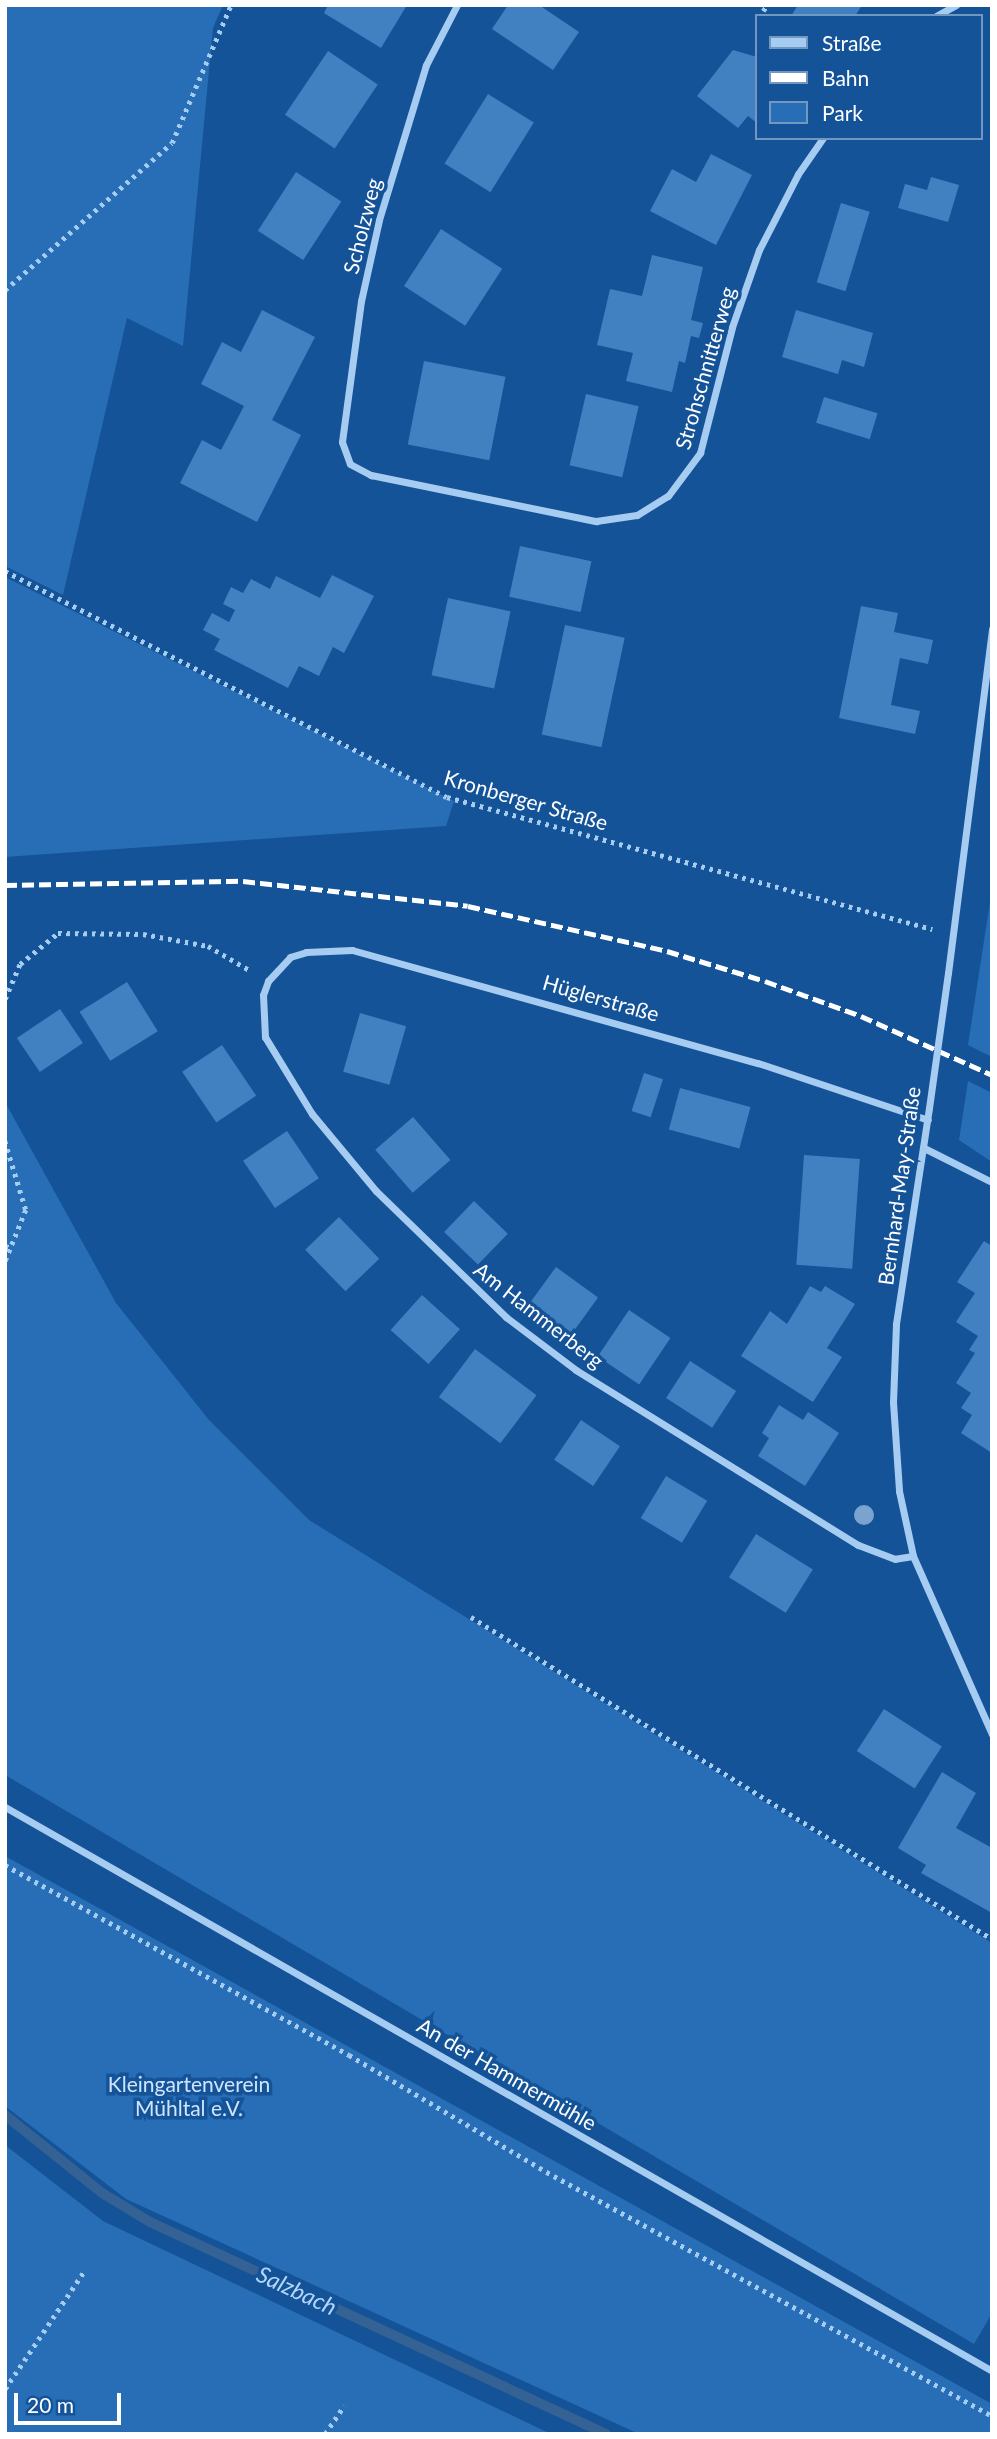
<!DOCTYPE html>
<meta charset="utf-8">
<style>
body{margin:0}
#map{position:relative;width:997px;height:2439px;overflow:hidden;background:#145398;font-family:Lato,sans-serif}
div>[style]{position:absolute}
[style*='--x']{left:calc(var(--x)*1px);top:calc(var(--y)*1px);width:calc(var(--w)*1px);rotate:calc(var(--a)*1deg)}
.green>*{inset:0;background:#276eb6}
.stream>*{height:10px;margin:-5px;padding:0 5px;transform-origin:5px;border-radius:5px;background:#356294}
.building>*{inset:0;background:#4180c1;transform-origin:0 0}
.path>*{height:4.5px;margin-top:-2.25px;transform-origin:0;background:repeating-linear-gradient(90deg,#a6ccf2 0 3.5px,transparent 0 8.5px)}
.street>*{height:7px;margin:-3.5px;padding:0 3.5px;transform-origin:3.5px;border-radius:3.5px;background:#a6ccf2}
.rail>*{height:5px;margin-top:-2.5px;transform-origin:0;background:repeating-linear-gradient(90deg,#fff 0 12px,transparent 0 17px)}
.street-bridge>*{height:7px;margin:-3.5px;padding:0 3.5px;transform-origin:3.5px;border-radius:3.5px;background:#a6ccf2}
.trees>*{width:20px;height:20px;margin:-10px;border-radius:50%;background:#7aa3d0}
span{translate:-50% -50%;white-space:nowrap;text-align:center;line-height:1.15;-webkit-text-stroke:7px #145398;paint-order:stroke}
.street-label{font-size:21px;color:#fff}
.park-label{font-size:21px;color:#cee5fd}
.water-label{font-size:23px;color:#b3d6f9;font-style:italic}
.frame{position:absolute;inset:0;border:7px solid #fff;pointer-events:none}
.legend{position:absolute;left:755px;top:14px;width:228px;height:126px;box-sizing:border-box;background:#145398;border:2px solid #7298c1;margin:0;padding:9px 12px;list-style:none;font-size:21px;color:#fff}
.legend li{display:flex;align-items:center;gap:14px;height:35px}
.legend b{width:35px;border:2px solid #7298c1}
.scale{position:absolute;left:14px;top:2393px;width:107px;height:32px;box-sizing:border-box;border:4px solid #fff;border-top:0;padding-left:9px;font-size:21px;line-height:24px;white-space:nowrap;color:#fff;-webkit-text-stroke:5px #145398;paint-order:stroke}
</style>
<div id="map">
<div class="green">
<i style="clip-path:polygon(5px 5px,223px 5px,213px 28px,183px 346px,127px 318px,63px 595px,5px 566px)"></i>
<i style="clip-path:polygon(5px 577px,454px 801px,446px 826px,5px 857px)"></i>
<i style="clip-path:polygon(992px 889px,992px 1057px,968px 1045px)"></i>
<i style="clip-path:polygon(968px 1081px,992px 1093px,992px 1162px,959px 1140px)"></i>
<i style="clip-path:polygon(5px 1102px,116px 1303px,209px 1420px,309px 1520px,992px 1943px,992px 2313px,974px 2344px,5px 1775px)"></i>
<i style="clip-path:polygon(5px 1856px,992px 2404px,992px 2434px,639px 2434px,126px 2199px,5px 2106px)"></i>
<i style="clip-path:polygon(5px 2145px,103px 2221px,551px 2434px,5px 2434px)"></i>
</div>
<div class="stream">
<i style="--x:5;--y:2115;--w:124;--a:38.8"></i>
<i style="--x:102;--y:2193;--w:56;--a:31.1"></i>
<i style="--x:150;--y:2222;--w:503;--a:24.93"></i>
</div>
<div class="building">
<i style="clip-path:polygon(328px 5px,407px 5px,381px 48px,324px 13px)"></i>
<i style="clip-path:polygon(508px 5px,539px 5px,579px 32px,553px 70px,492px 29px)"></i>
<i style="clip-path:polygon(798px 5px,862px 5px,855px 16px,791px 16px)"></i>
<i style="clip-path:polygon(733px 50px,757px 57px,757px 123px,748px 116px,738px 128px,697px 96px)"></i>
<i style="left:328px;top:51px;width:60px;height:77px;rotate:34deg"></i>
<i style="left:488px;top:94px;width:54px;height:82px;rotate:32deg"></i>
<i style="clip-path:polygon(711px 154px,752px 175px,716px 245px,650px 211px,672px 169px,696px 182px)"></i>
<i style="left:296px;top:172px;width:54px;height:70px;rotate:33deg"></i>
<i style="clip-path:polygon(931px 177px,959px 185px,948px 222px,898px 208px,905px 184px,927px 190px)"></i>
<i style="left:841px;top:203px;width:30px;height:83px;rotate:17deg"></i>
<i style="left:441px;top:229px;width:73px;height:68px;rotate:33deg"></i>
<i style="clip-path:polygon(652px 255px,703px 267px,691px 320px,703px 323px,699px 338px,691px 336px,685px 363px,679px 361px,672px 392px,626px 381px,633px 353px,597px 345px,610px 289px,642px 296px)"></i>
<i style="clip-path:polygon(262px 310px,315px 337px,272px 420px,301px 435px,257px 522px,180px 483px,202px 440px,221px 450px,244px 406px,201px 384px,222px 342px,241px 352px)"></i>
<i style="clip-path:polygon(796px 310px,873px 333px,864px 367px,842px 360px,838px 374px,782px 357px)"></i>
<i style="left:424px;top:361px;width:83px;height:85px;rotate:11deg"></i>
<i style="left:586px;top:394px;width:54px;height:73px;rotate:13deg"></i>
<i style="left:824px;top:397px;width:56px;height:27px;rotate:17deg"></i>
<i style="left:520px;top:546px;width:73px;height:52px;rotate:12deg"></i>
<i style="clip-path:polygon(332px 575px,374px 596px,344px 653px,333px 647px,319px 676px,299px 666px,288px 688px,214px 650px,220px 639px,203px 630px,212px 613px,229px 622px,235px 610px,223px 604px,231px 587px,243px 593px,251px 579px,270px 589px,276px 576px,320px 598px)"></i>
<i style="left:448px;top:598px;width:64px;height:79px;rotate:12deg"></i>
<i style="clip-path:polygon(861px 606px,898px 613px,894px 632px,933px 640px,928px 664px,900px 658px,891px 705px,920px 711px,915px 734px,839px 718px)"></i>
<i style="left:565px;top:625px;width:61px;height:112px;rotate:12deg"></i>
<i style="left:127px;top:982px;width:58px;height:56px;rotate:58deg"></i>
<i style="left:60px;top:1009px;width:41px;height:52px;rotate:56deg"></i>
<i style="left:360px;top:1013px;width:48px;height:61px;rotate:16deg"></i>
<i style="left:222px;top:1045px;width:61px;height:48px;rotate:56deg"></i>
<i style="left:644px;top:1073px;width:20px;height:40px;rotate:18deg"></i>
<i style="left:680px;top:1088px;width:73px;height:43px;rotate:15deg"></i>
<i style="left:413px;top:1117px;width:57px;height:50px;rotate:49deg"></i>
<i style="left:287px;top:1131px;width:57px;height:53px;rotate:56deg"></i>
<i style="left:804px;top:1155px;width:56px;height:110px;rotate:4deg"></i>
<i style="left:474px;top:1201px;width:47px;height:43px;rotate:44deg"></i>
<i style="left:339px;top:1217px;width:58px;height:47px;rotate:46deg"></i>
<i style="clip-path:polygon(984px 1241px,992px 1246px,992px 1453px,961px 1433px,972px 1415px,961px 1408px,971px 1393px,956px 1383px,975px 1353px,969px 1350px,978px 1336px,956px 1322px,975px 1293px,957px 1282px)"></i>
<i style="left:556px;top:1267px;width:52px;height:48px;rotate:36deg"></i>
<i style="clip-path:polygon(810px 1286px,821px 1292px,825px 1286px,855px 1304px,827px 1348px,842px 1357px,813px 1402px,741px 1356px,770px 1311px,787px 1324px)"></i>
<i style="left:422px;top:1295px;width:51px;height:47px;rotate:42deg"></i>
<i style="left:629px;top:1310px;width:50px;height:56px;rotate:34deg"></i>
<i style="left:475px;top:1349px;width:77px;height:60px;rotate:37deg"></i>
<i style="left:690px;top:1361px;width:55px;height:44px;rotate:33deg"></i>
<i style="clip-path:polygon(779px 1405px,803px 1420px,808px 1412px,839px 1433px,805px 1486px,758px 1456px,769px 1438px,762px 1433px)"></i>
<i style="left:581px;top:1420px;width:47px;height:48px;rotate:34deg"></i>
<i style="left:666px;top:1476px;width:48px;height:49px;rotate:31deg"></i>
<i style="left:756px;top:1534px;width:67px;height:51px;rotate:32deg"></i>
<i style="left:884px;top:1709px;width:69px;height:50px;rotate:33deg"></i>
<i style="clip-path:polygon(942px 1772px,976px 1793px,956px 1828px,992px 1848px,992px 1913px,921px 1873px,926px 1865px,898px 1848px)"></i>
</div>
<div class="path">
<i style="--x:763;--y:11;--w:7;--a:-56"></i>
<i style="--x:5;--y:290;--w:222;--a:-41.4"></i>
<i style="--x:172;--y:143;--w:150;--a:-66.9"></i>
<i style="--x:5;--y:571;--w:496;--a:27.1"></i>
<i style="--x:447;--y:797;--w:503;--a:15.23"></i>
<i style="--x:5;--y:999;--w:38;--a:-67"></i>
<i style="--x:20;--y:964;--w:49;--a:-39.2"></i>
<i style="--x:58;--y:933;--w:85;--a:0.7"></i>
<i style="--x:143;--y:934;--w:66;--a:10.5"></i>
<i style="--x:208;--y:946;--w:48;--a:30.3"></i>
<i style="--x:5;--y:1141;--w:72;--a:73.1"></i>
<i style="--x:26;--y:1210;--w:56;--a:112"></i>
<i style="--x:5;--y:1246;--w:7;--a:16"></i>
<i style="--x:471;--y:1617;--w:612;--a:31.72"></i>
<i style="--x:5;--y:1865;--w:393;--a:28.9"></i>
<i style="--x:349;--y:2055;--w:238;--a:30.6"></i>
<i style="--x:554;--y:2176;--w:499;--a:28.7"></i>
<i style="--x:5;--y:2389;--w:143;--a:-56.1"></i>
<i style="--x:325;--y:2434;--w:34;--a:-56"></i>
</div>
<div class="street">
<i style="--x:457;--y:5;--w:68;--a:117.3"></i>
<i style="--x:426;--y:65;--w:162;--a:106.9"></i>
<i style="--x:379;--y:220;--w:83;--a:102.5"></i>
<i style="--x:361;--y:301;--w:142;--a:97.7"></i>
<i style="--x:342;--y:442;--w:23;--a:70"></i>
<i style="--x:350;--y:464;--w:24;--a:28"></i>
<i style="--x:371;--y:475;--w:230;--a:11.6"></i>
<i style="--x:596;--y:521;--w:41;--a:-8.3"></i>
<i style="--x:637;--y:515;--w:36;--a:-32"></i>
<i style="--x:668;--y:496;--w:54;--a:-53.3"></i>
<i style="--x:700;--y:453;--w:130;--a:-75.7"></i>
<i style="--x:732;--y:327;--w:82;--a:-70.7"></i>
<i style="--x:759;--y:250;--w:85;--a:-62.8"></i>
<i style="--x:798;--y:174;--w:44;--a:-55.2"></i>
<i style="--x:936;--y:16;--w:23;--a:-29"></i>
<i style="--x:948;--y:973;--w:347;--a:-82.7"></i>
<i style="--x:929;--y:1108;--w:219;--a:98.7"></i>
<i style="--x:896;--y:1324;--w:78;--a:92.2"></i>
<i style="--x:893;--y:1402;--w:89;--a:86.1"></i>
<i style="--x:899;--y:1491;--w:66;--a:77.8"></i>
<i style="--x:913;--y:1556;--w:195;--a:66.1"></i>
<i style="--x:924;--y:1148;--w:76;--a:26.6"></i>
<i style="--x:913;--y:1556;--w:18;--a:171"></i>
<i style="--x:895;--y:1559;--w:40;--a:-159"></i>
<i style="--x:858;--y:1545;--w:332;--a:-148.2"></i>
<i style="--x:576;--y:1370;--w:88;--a:-142.9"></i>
<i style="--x:506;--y:1317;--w:181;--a:-135.9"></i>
<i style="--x:376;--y:1191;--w:100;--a:-129.7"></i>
<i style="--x:312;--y:1114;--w:90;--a:-121.4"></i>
<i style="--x:265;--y:1037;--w:42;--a:-92.7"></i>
<i style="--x:263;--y:995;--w:15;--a:-70"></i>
<i style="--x:268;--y:981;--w:33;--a:-47"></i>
<i style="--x:290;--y:957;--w:17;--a:-17"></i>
<i style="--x:306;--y:952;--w:46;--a:-2.5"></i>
<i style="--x:352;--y:950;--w:421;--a:15.6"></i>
<i style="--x:758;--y:1063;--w:179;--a:18.5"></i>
<i style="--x:5;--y:1807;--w:1137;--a:29.74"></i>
</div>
<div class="rail">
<i style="--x:5;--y:885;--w:238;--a:-1"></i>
<i style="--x:243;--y:881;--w:226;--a:6.3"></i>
<i style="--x:468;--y:906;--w:204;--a:12.7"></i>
<i style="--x:667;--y:951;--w:102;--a:17"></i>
<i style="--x:765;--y:981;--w:102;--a:20"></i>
<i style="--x:861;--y:1016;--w:144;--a:24.2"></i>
</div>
<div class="street-bridge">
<i style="--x:929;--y:1108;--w:136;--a:-82"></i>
</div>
<div class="trees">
<i style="left:864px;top:1515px"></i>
</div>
<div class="street-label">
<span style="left:362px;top:226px;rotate:-76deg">Scholzweg</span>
<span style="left:705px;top:368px;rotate:-74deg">Strohschnitterweg</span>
<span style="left:526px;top:800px;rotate:16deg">Kronberger Straße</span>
<span style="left:601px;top:998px;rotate:16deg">Hüglerstraße</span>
<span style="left:899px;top:1186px;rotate:-82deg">Bernhard-May-Straße</span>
<span style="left:539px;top:1315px;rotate:38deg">Am Hammerberg</span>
<span style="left:507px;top:2074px;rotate:30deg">An der Hammermühle</span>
</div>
<div class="park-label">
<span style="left:189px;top:2096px">Kleingartenverein<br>Mühltal e.V.</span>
</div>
<div class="water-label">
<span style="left:297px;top:2290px;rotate:25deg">Salzbach</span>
</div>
<div class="frame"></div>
<ul class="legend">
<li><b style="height:9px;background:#a6ccf2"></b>Straße</li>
<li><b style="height:9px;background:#fff"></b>Bahn</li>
<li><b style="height:19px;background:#276eb6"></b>Park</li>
</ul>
<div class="scale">20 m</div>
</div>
